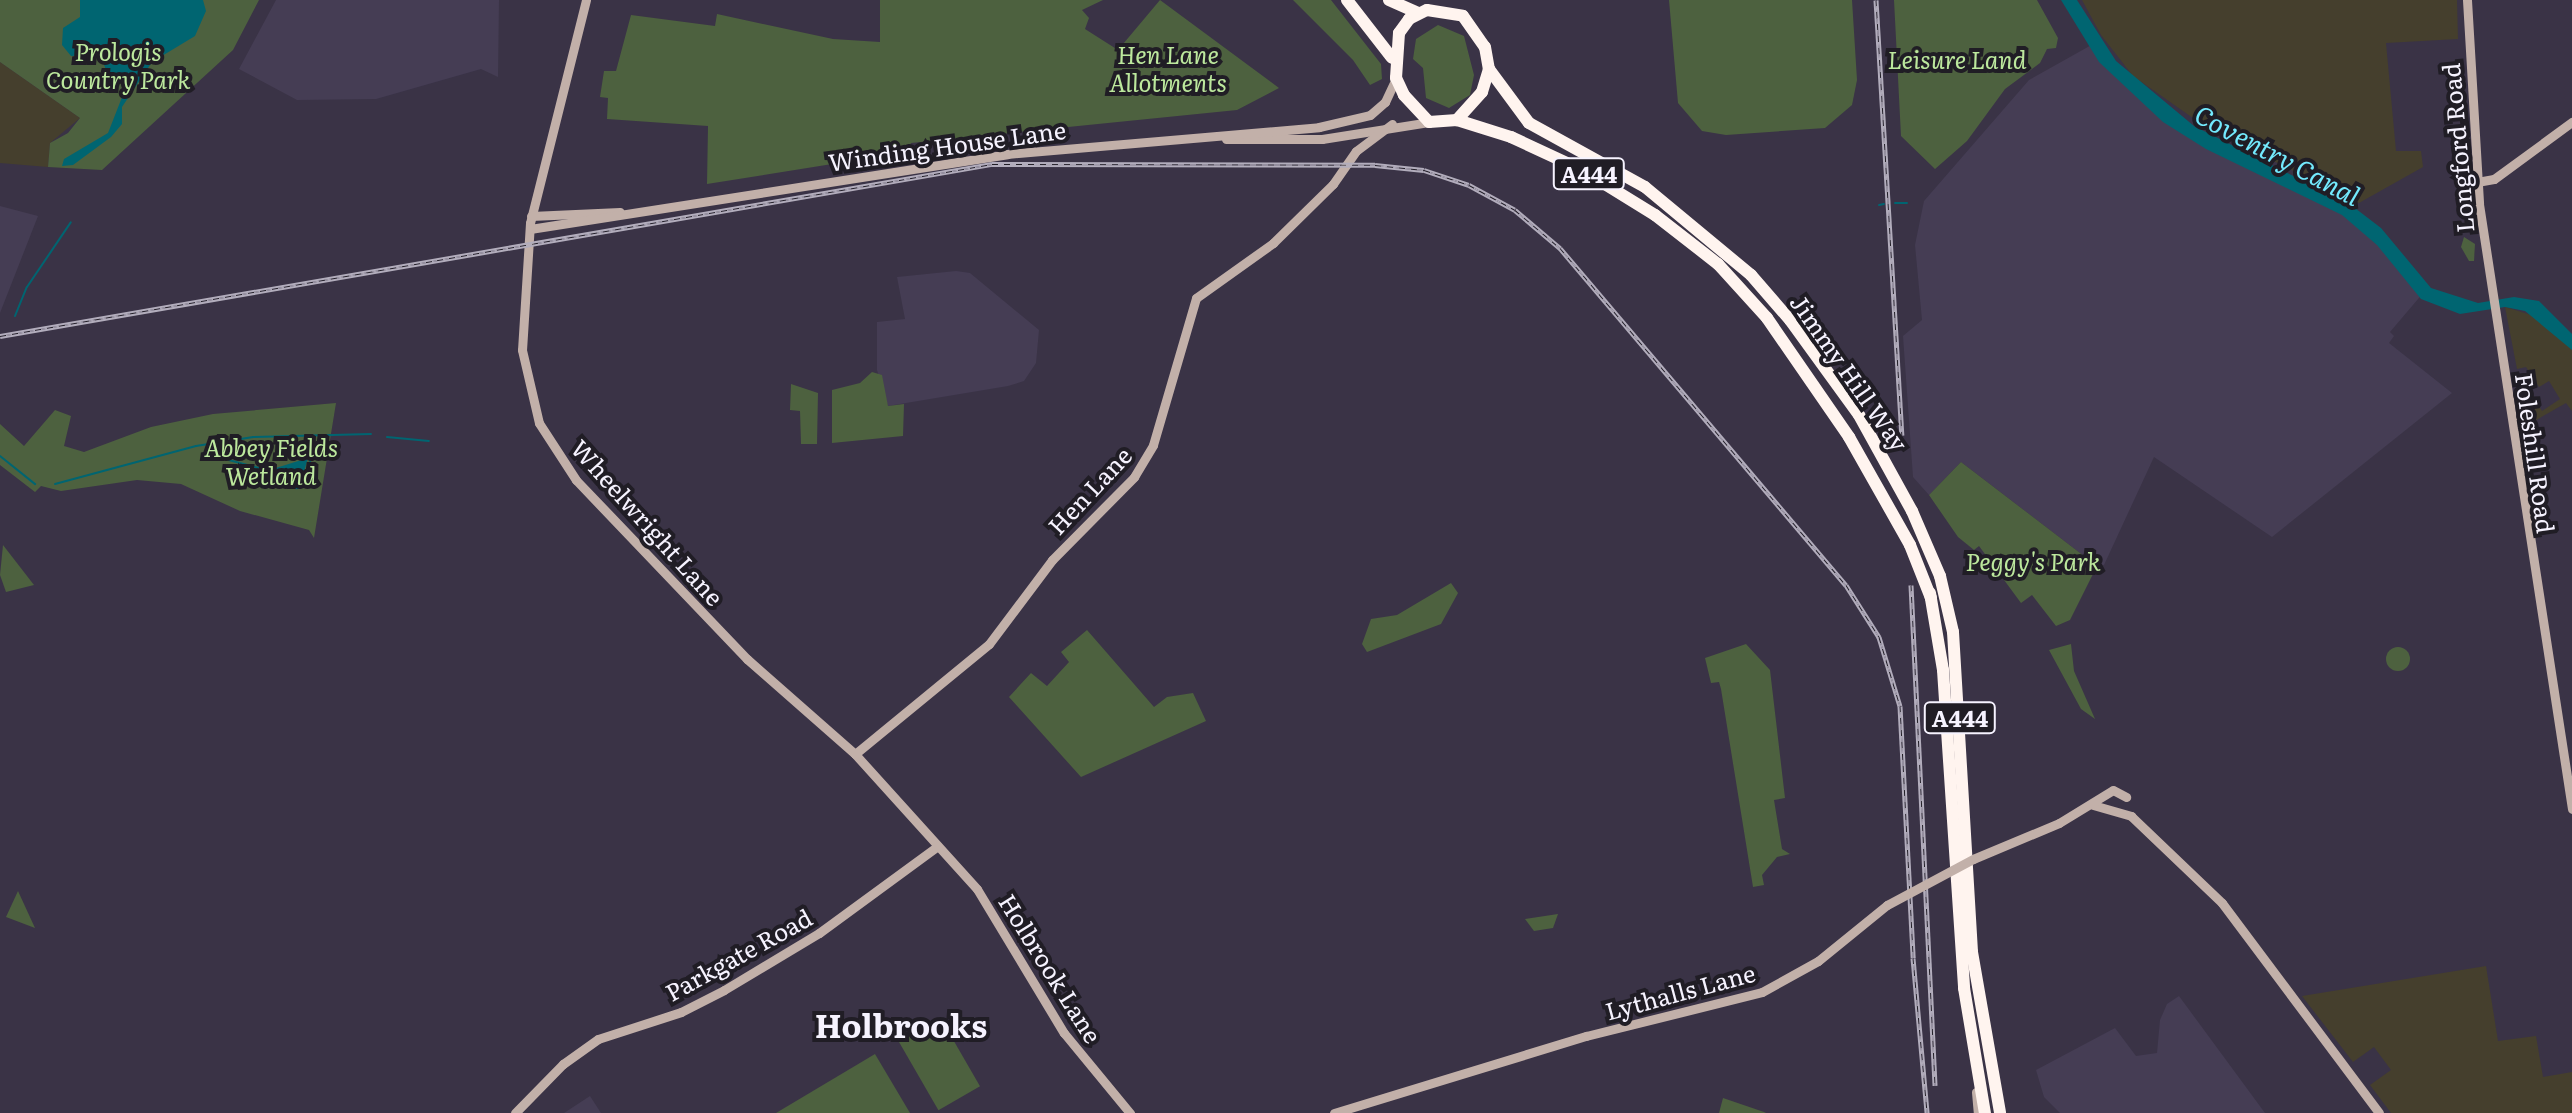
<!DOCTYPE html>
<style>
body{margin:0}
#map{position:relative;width:2572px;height:1113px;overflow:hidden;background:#3a3346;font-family:Literata,serif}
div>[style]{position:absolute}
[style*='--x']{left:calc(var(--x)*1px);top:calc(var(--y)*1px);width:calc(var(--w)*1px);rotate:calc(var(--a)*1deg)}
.built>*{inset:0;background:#453d54}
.industrial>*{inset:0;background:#453f2d}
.green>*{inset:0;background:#4d613f;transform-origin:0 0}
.round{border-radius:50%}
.water>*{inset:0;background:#006571}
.stream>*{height:2px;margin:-1px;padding:0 1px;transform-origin:1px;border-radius:1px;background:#006571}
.secondary>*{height:9px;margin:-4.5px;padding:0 4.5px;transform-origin:4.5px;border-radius:4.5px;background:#c2b0a9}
.highway>*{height:12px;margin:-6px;padding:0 6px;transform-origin:6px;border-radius:6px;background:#fff4ef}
.rail>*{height:5px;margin-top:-2.5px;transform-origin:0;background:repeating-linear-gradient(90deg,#201d25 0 6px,#b2adbc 0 12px);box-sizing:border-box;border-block:2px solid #b2adbc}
.secondary-bridge>*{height:9px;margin:-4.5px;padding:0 4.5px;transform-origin:4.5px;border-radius:4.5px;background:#c2b0a9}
span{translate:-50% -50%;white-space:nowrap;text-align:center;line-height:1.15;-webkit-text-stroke:8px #201d25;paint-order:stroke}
.shield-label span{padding:2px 6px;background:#201d25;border:2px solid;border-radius:6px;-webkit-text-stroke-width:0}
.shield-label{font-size:22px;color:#f6f3ff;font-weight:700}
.park-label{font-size:24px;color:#bce89d;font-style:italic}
.street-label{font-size:24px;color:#f6f3ff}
.water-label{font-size:26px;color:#73eafe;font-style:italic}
.district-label{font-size:32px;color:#f6f3ff;font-weight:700}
</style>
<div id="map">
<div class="built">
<i style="clip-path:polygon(276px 0,499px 0,498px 77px,481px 69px,376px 99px,297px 100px,239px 69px)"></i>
<i style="clip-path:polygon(2095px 43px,2172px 120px,2337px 203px,2424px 292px,2390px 332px,2394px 336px,2389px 343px,2452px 393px,2272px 537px,2154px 457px,2104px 565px,2097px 566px,1961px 462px,1929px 495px,1913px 477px,1903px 336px,1922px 320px,1915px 245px,1924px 201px,2029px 80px)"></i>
<i style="clip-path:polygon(0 206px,38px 216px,0 313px)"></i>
<i style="clip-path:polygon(956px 271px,970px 273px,1039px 330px,1036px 363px,1024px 381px,1008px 386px,888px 406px,877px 370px,877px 322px,905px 319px,897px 277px)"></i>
<i style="clip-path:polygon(2179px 996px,2265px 1113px,2060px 1113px,2044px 1097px,2036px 1070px,2115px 1028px,2136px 1056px,2157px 1053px,2160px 1020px,2167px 1004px)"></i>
<i style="clip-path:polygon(590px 1096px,601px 1113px,564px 1113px)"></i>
</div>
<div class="industrial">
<i style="clip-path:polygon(2082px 0,2457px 0,2458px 39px,2386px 43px,2396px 151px,2421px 151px,2423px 167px,2359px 203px,2210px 130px,2133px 76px,2101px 35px)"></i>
<i style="clip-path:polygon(0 62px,80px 118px,50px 143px,48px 167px,0 163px)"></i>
<i style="clip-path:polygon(2505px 307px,2538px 317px,2572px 350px,2572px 411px,2566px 403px,2524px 427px,2522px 410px,2535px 400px,2542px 411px,2560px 399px,2549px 381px,2539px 387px,2526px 367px,2517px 369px)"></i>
<i style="clip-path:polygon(2486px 966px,2498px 1041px,2536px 1036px,2543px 1077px,2572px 1072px,2572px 1113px,2391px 1113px,2370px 1085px,2391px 1070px,2374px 1047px,2353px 1062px,2302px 996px)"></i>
</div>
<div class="green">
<i style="clip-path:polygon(0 0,259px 0,233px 50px,102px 170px,48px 167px,50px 143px,68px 133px,80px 118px,0 62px)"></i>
<i style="clip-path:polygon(880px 0,1103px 0,1082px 10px,1089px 18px,1085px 29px,1118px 50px,1160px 0,1279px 88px,1237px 110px,911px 143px,907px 152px,707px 184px,708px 126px,607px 119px,608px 98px,600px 97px,604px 71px,616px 71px,631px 15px,715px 26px,717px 14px,833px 39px,880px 42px)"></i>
<i style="clip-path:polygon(1293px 0,1331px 0,1381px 64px,1382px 79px,1370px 85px,1353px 60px)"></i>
<i style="clip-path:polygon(1669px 0,1852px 0,1857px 80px,1852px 105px,1825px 128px,1726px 135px,1702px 131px,1678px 103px)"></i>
<i style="clip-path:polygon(1894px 0,2037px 0,2058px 38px,2056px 48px,2047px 49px,2040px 63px,2005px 89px,1967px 141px,1935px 169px,1901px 136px)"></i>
<i style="clip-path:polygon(1438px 25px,1464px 36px,1474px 75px,1470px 95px,1449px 108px,1426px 98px,1423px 68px,1413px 59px,1416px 39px)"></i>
<i style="clip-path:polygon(2464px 237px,2475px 244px,2474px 261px,2469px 261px,2461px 247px)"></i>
<i style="clip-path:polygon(872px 372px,882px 375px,888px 406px,904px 404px,903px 436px,832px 443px,832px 390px,860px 383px)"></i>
<i style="clip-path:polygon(791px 384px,818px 393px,817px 444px,801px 444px,800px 411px,790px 410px)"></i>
<i style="clip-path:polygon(336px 403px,314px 538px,309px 530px,240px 511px,181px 484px,137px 480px,61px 491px,41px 486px,35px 492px,0 465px,0 424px,24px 446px,55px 410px,71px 416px,64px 446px,84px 452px,151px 427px,213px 414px)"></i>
<i style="clip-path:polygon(1961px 462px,2097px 566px,2070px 620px,2056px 626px,2032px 595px,2021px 603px,1979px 546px,1974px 550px,1958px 537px,1929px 495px)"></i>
<i style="clip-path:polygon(3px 545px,34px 585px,6px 592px,0 575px)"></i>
<i style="clip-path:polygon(1451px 583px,1458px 593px,1441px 624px,1367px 652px,1362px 644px,1371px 619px,1397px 615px)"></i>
<i style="clip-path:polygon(1087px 630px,1154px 707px,1167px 697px,1193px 693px,1206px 721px,1081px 777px,1009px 697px,1031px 673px,1047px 686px,1069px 662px,1061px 652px)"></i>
<i style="clip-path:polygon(1746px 644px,1770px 670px,1785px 798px,1774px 800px,1782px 849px,1790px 854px,1777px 857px,1762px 875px,1764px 885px,1753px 887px,1721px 689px,1719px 682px,1711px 683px,1705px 658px)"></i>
<i style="clip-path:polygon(2071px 644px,2074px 671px,2095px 719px,2081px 709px,2049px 650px)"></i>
<i class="round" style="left:2386px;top:647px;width:24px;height:24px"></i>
<i style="clip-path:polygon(18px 891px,35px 928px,6px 917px)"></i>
<i style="clip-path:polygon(1558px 914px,1553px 928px,1534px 931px,1525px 919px)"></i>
<i style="left:940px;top:1017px;width:80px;height:48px;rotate:60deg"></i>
<i style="clip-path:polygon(875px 1054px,910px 1113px,776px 1113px)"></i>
<i style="clip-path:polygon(1723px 1098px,1764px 1112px,1766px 1113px,1719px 1113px)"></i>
</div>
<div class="water">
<i style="clip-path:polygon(80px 0,203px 0,206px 11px,195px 36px,152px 62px,122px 107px,122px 124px,111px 137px,73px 165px,62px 166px,64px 159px,108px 133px,126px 87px,106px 70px,100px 54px,71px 56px,62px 45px,63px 28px,80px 17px)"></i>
<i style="clip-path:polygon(2061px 0,2077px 0,2116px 61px,2194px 126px,2351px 205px,2381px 228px,2431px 288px,2478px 303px,2514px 297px,2539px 301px,2572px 334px,2572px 350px,2525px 311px,2505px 307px,2460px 314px,2421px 299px,2377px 245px,2342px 215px,2206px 149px,2163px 122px,2099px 62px)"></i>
<i style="clip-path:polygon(308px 458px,299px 489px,290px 489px,266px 471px)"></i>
</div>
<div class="stream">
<i style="--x:1895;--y:203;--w:12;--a:0"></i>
<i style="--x:1879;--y:205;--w:5;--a:-11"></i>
<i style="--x:15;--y:316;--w:31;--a:-68"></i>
<i style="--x:27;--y:287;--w:78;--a:-55.9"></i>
<i style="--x:387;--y:437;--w:42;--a:5.4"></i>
<i style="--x:210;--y:455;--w:58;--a:15"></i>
<i style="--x:0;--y:456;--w:45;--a:38.7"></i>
<i style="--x:310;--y:461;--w:29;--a:-63"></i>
<i style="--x:55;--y:484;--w:146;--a:-15.1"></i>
<i style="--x:196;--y:446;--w:58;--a:-9"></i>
<i style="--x:253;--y:437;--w:118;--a:-1.5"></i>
</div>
<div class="secondary">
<i style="--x:586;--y:0;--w:230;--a:104.1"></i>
<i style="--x:530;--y:223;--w:127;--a:93.6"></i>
<i style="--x:522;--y:350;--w:75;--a:76.9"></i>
<i style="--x:539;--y:423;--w:68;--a:57"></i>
<i style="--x:576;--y:480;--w:248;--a:46.3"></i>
<i style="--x:747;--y:659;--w:144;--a:41.3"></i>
<i style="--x:855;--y:754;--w:182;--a:47.9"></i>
<i style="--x:977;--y:889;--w:168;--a:58.9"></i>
<i style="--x:1064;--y:1033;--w:104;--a:50.5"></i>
<i style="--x:2467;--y:0;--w:204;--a:86.6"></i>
<i style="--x:2479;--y:204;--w:612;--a:81.26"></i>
<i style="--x:1226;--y:139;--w:96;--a:0"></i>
<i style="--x:1322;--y:139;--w:108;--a:-9"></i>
<i style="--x:2477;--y:182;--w:17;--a:-10"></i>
<i style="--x:2494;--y:179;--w:97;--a:-36.2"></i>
<i style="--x:531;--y:216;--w:89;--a:-2.6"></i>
<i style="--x:530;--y:229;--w:483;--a:-8.9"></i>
<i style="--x:1007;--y:154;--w:313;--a:-4.9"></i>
<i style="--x:1319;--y:127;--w:52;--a:-13.2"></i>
<i style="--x:1370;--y:115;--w:20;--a:-41"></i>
<i style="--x:1385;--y:102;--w:26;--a:-65"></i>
<i style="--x:855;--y:754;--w:173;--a:-39.4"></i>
<i style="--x:989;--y:644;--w:105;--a:-53.1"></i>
<i style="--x:1052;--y:560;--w:117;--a:-45.3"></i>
<i style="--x:1134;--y:477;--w:37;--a:-59"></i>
<i style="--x:1153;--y:445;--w:153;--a:-73.7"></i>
<i style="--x:1196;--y:298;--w:95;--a:-35.5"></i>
<i style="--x:1273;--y:243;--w:84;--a:-44.5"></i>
<i style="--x:1333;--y:184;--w:40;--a:-55.1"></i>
<i style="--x:1356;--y:151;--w:45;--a:-36.9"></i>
<i style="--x:2093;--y:805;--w:40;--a:16"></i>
<i style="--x:2131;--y:816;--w:126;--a:43.7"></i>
<i style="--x:2222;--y:903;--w:262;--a:53.2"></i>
<i style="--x:1973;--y:859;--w:93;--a:-22.7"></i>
<i style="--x:2059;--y:823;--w:63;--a:-31.4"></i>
<i style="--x:2113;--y:790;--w:15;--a:28"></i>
<i style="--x:1976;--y:1092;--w:21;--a:85"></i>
<i style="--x:515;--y:1113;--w:69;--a:-45.6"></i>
<i style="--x:563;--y:1064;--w:43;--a:-35.5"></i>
<i style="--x:598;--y:1039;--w:87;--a:-18"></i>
<i style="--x:681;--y:1012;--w:48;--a:-27.1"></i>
<i style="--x:724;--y:990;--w:111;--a:-31"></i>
<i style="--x:819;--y:933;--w:147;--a:-36.2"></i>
<i style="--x:1334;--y:1113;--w:264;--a:-17"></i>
<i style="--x:1586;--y:1036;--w:181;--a:-14"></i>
<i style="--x:1762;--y:992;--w:64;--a:-29"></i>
<i style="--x:1818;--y:961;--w:89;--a:-39.1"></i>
</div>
<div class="highway">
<i style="--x:1347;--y:0;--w:73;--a:52.2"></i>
<i style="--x:1389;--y:0;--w:32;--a:24"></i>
<i style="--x:1427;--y:10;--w:36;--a:9"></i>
<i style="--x:1463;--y:16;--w:38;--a:55"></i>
<i style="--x:1485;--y:47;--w:22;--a:80"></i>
<i style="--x:1489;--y:69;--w:24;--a:107"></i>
<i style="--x:1482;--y:92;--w:38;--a:132"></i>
<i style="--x:1457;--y:120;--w:28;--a:176"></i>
<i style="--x:1429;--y:122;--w:37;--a:-133"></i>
<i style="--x:1404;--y:95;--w:19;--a:-115"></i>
<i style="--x:1396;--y:78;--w:45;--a:-86.2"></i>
<i style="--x:1399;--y:33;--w:17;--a:-54"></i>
<i style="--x:1409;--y:19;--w:20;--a:-27"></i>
<i style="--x:1489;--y:69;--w:67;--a:53.5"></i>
<i style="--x:1529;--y:123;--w:132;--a:28.9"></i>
<i style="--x:1645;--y:187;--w:138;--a:39.7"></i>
<i style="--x:1751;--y:275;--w:60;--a:49.1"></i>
<i style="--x:1790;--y:320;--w:117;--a:54"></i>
<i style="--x:1859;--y:415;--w:110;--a:61.1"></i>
<i style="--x:1912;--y:511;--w:71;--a:66.7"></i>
<i style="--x:1940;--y:576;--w:57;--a:76.9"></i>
<i style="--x:1953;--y:632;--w:321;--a:86.6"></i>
<i style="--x:1972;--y:952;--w:163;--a:80.1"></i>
<i style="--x:1457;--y:120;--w:57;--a:17.5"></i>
<i style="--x:1511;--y:137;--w:78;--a:24.9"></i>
<i style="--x:1582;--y:170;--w:86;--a:31.7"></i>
<i style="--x:1655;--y:215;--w:80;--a:37.9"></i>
<i style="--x:1718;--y:264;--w:73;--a:47.8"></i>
<i style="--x:1767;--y:318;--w:145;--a:55.4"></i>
<i style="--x:1849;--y:437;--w:124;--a:60.5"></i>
<i style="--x:1910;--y:545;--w:57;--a:68.4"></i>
<i style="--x:1930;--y:593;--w:78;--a:80.4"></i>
<i style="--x:1943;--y:670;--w:319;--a:86.2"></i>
<i style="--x:1964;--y:988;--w:127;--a:80.5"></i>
</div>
<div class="rail">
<i style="--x:1876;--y:0;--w:436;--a:86.6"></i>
<i style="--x:0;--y:336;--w:1007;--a:-9.84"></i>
<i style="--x:992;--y:164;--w:383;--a:0.1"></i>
<i style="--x:1375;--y:165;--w:49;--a:5.8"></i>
<i style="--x:1424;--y:170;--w:47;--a:18.4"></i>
<i style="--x:1469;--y:185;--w:52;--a:28.5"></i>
<i style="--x:1515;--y:210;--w:59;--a:40.2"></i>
<i style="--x:1560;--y:248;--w:442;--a:49.7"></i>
<i style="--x:1846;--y:585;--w:62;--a:57.6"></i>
<i style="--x:1879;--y:637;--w:72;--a:73.1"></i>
<i style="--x:1900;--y:706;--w:252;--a:87"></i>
<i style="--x:1913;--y:958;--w:156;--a:84.8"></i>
<i style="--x:1911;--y:585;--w:501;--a:87.25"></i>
</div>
<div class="secondary-bridge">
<i style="--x:1887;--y:905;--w:98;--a:-28.1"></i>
</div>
<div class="shield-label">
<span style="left:1589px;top:174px">A444</span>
<span style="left:1960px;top:718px">A444</span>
</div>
<div class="park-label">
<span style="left:118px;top:65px">Prologis<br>Country Park</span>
<span style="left:1168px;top:68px">Hen Lane<br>Allotments</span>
<span style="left:1957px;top:59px">Leisure Land</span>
<span style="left:271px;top:461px">Abbey Fields<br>Wetland</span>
<span style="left:2033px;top:561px">Peggy's Park</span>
</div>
<div class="street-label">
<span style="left:947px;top:145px;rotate:-8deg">Winding House Lane</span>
<span style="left:2457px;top:148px;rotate:-95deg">Longford Road</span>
<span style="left:1850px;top:372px;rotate:55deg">Jimmy Hill Way</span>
<span style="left:2536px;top:453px;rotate:82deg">Foleshill Road</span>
<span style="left:1089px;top:490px;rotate:-47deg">Hen Lane</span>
<span style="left:648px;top:522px;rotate:48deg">Wheelwright Lane</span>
<span style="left:738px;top:954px;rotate:-29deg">Parkgate Road</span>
<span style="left:1051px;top:968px;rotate:58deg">Holbrook Lane</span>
<span style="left:1680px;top:991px;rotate:-15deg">Lythalls Lane</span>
</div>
<div class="water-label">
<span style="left:2278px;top:154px;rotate:28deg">Coventry Canal</span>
</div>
<div class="district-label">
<span style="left:901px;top:1024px">Holbrooks</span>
</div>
</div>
